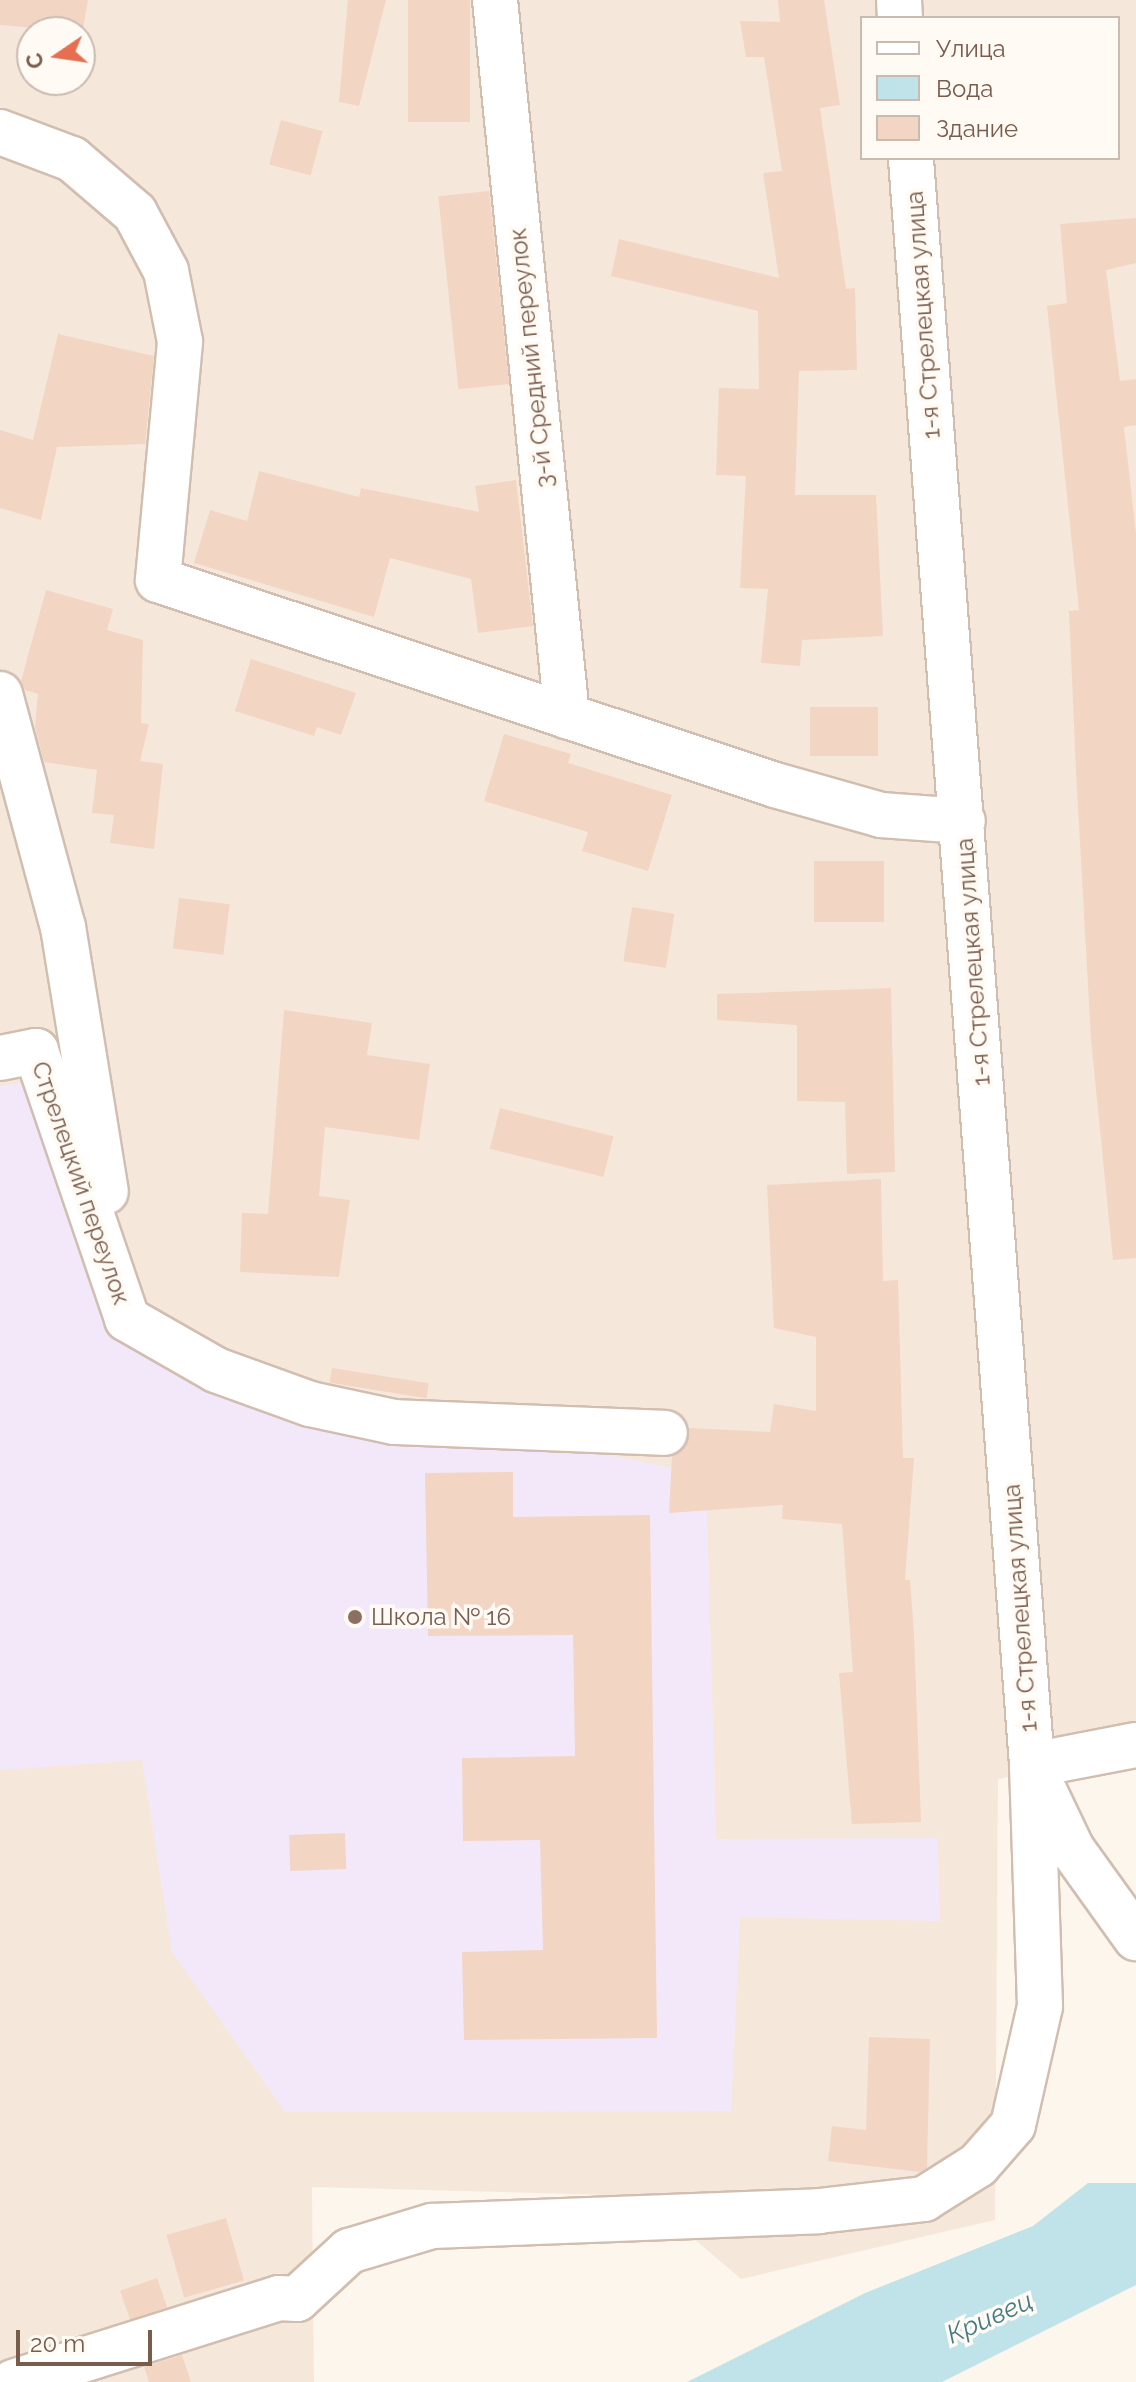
<!DOCTYPE html>
<meta charset="utf-8">
<style>
body{margin:0}
#map{position:relative;width:1136px;height:2382px;overflow:hidden;background:#fdf6ec;font-family:Raleway,sans-serif}
div>[style]{position:absolute}
[style*='--x']{left:calc(var(--x)*1px);top:calc(var(--y)*1px);width:calc(var(--w)*1px);rotate:calc(var(--a)*1deg)}
.residential>*{inset:0;background:#f5e8da}
.education>*{inset:0;background:#f3e8fa}
.water>*{inset:0;background:#bfe3e8}
.building>*{inset:0;background:#f3d5c3;transform-origin:0 0}
.roads{filter:drop-shadow(2px 0 #d1beb0) drop-shadow(-2px 0 #d1beb0) drop-shadow(0 2px #d1beb0) drop-shadow(0 -2px #d1beb0)}
.minor>*{height:44px;margin:-22px;padding:0 22px;transform-origin:22px;border-radius:22px;background:#fff}
.dots>*{width:22px;height:22px;translate:-50% -50%;box-sizing:border-box;border:4px solid #fffaf3;border-radius:50%}
span{translate:-50% -50%;white-space:nowrap;text-align:center;line-height:1.15;-webkit-text-stroke:7px #fffaf3;paint-order:stroke}
.street-label{font-size:24px;color:#7a5c4d}
.education-label{font-size:24px;color:#785e54}
.left{translate:0 -50%;text-align:left}
.water-label{font-size:26px;color:#437c86;font-style:italic}
.legend{position:absolute;left:860px;top:16px;width:260px;height:144px;box-sizing:border-box;background:#fffaf3;border:2px solid #cabbb1;margin:0;padding:10px 14px;list-style:none;font-size:24px;color:#7a5c4d}
.legend li{display:flex;align-items:center;gap:16px;height:40px}
.legend b{width:40px;border:2px solid #cabbb1}
.north{position:absolute;left:16px;top:16px;width:80px;height:80px;box-sizing:border-box;background:#fffaf3;border:2px solid #cabbb1;border-radius:50%;rotate:257deg;font-size:22px;font-weight:700;line-height:32px;text-align:center;color:#7a5c4d}
.north::after{content:'';display:block;margin:auto;width:28px;height:36px;background:#e76f51;clip-path:polygon(50% 0,100% 100%,50% 72%,0 100%)}
.scale{position:absolute;left:16px;top:2330px;width:136px;height:36px;box-sizing:border-box;border:4px solid #7a5c4d;border-top:0;padding-left:10px;font-size:24px;line-height:28px;white-space:nowrap;color:#7a5c4d;-webkit-text-stroke:6px #fffaf3;paint-order:stroke}
</style>
<div id="map">
<div class="residential">
<i style="clip-path:polygon(evenodd,0 0,1136px 0,1136px 1751px,998px 1779px,995px 2220px,741px 2279px,644px 2196px,312px 2187px,314px 2382px,0 2382px,0 0,862px 18px,1118px 18px,1118px 158px,862px 158px,862px 18px,0 0,32px 32px,80px 32px,80px 80px,32px 80px,32px 32px)"></i>
</div>
<div class="education">
<i style="clip-path:polygon(32px 1081px,176px 1366px,706px 1475px,716px 1839px,937px 1838px,940px 1921px,740px 1917px,731px 2111px,285px 2112px,172px 1952px,142px 1760px,0 1770px,0 1086px)"></i>
</div>
<div class="water">
<i style="clip-path:polygon(1088px 2183px,1136px 2183px,1136px 2285px,942px 2382px,687px 2382px,865px 2293px,1033px 2226px)"></i>
</div>
<div class="building">
<i style="clip-path:polygon(0 0,88px 0,81px 40px,80px 32px,0 25px)"></i>
<i style="clip-path:polygon(348px 0,386px 0,359px 106px,339px 102px)"></i>
<i style="left:408px;top:0;width:62px;height:122px"></i>
<i style="clip-path:polygon(778px 0,824px 0,840px 105px,820px 108px,846px 289px,855px 288px,857px 370px,799px 371px,795px 495px,876px 495px,883px 636px,802px 640px,800px 666px,761px 663px,768px 589px,740px 588px,746px 476px,716px 475px,719px 388px,759px 389px,758px 311px,611px 276px,619px 239px,779px 278px,763px 173px,782px 171px,764px 57px,746px 57px,740px 21px,780px 22px)"></i>
<i style="left:281px;top:120px;width:43px;height:46px;rotate:15deg"></i>
<i style="left:489px;top:191px;width:194px;height:51px;rotate:84deg"></i>
<i style="clip-path:polygon(1136px 218px,1136px 263px,1106px 270px,1120px 381px,1136px 379px,1136px 425px,1124px 427px,1136px 534px,1136px 1258px,1113px 1260px,1091px 1039px,1076px 771px,1069px 611px,1079px 610px,1047px 306px,1067px 303px,1060px 224px)"></i>
<i style="clip-path:polygon(58px 334px,154px 356px,145px 444px,57px 447px,41px 520px,0 508px,0 430px,33px 440px)"></i>
<i style="clip-path:polygon(259px 471px,359px 497px,361px 488px,479px 512px,475px 486px,516px 480px,533px 626px,478px 633px,471px 579px,390px 558px,374px 617px,194px 563px,210px 510px,247px 521px)"></i>
<i style="clip-path:polygon(46px 590px,113px 609px,107px 630px,143px 640px,141px 723px,149px 724px,140px 761px,163px 764px,154px 849px,110px 843px,114px 815px,92px 813px,97px 770px,44px 762px,35px 727px,38px 694px,25px 690px,21px 681px)"></i>
<i style="clip-path:polygon(251px 659px,356px 693px,341px 735px,317px 727px,314px 736px,235px 711px)"></i>
<i style="left:810px;top:707px;width:68px;height:49px"></i>
<i style="clip-path:polygon(504px 734px,571px 754px,568px 763px,672px 795px,648px 871px,582px 851px,588px 832px,484px 801px)"></i>
<i style="left:814px;top:861px;width:70px;height:61px"></i>
<i style="left:179px;top:898px;width:51px;height:51px;rotate:7deg"></i>
<i style="left:632px;top:907px;width:43px;height:55px;rotate:9deg"></i>
<i style="clip-path:polygon(891px 988px,895px 1172px,847px 1174px,845px 1102px,797px 1101px,797px 1025px,717px 1020px,717px 994px)"></i>
<i style="clip-path:polygon(284px 1010px,372px 1023px,367px 1055px,430px 1064px,419px 1140px,325px 1127px,319px 1196px,350px 1200px,339px 1277px,240px 1272px,242px 1213px,268px 1214px)"></i>
<i style="left:500px;top:1108px;width:117px;height:42px;rotate:14deg"></i>
<i style="clip-path:polygon(881px 1179px,883px 1281px,898px 1280px,903px 1458px,914px 1458px,905px 1580px,910px 1580px,914px 1634px,921px 1822px,852px 1824px,839px 1673px,853px 1672px,842px 1524px,782px 1519px,783px 1505px,669px 1513px,672px 1456px,686px 1446px,689px 1428px,770px 1432px,774px 1404px,816px 1411px,816px 1337px,774px 1328px,767px 1185px)"></i>
<i style="left:332px;top:1368px;width:98px;height:15px;rotate:9deg"></i>
<i style="clip-path:polygon(513px 1472px,513px 1517px,650px 1515px,657px 2038px,464px 2040px,462px 1952px,543px 1950px,540px 1840px,463px 1841px,462px 1758px,575px 1756px,573px 1635px,428px 1636px,425px 1473px)"></i>
<i style="left:345px;top:1833px;width:36px;height:56px;rotate:88deg"></i>
<i style="clip-path:polygon(869px 2037px,930px 2039px,927px 2168px,920px 2172px,828px 2161px,832px 2126px,866px 2130px)"></i>
<i style="left:226px;top:2218px;width:65px;height:62px;rotate:74deg"></i>
<i style="left:157px;top:2278px;width:31px;height:39px;rotate:71deg"></i>
<i style="clip-path:polygon(182px 2355px,191px 2382px,149px 2382px,144px 2367px)"></i>
</div>
<div class="roads">
<div class="minor">
<i style="--x:495;--y:0;--w:720;--a:84.26"></i>
<i style="--x:899;--y:0;--w:18;--a:87"></i>
<i style="--x:0;--y:132;--w:77;--a:20.6"></i>
<i style="--x:72;--y:159;--w:83;--a:40.6"></i>
<i style="--x:135;--y:213;--w:66;--a:61.9"></i>
<i style="--x:166;--y:271;--w:72;--a:78.8"></i>
<i style="--x:180;--y:342;--w:239;--a:95.3"></i>
<i style="--x:158;--y:580;--w:650;--a:18.38"></i>
<i style="--x:775;--y:785;--w:110;--a:15.8"></i>
<i style="--x:881;--y:815;--w:82;--a:4.2"></i>
<i style="--x:0;--y:694;--w:241;--a:74.9"></i>
<i style="--x:63;--y:927;--w:268;--a:80.8"></i>
<i style="--x:0;--y:1058;--w:37;--a:-11"></i>
<i style="--x:36;--y:1051;--w:283;--a:71.2"></i>
<i style="--x:127;--y:1319;--w:103;--a:29.8"></i>
<i style="--x:216;--y:1370;--w:100;--a:19.9"></i>
<i style="--x:310;--y:1404;--w:86;--a:12.1"></i>
<i style="--x:394;--y:1422;--w:271;--a:2.3"></i>
<i style="--x:1032;--y:1765;--w:106;--a:-10.9"></i>
<i style="--x:1040;--y:1782;--w:74;--a:64.5"></i>
<i style="--x:1072;--y:1849;--w:110;--a:54.3"></i>
<i style="--x:13;--y:2382;--w:279;--a:-17.5"></i>
<i style="--x:279;--y:2298;--w:18;--a:3"></i>
<i style="--x:297;--y:2299;--w:71;--a:-42.7"></i>
<i style="--x:349;--y:2251;--w:87;--a:-16.8"></i>
<i style="--x:432;--y:2226;--w:387;--a:-2.2"></i>
<i style="--x:819;--y:2211;--w:106;--a:-6.5"></i>
<i style="--x:924;--y:2199;--w:64;--a:-32.2"></i>
<i style="--x:978;--y:2165;--w:53;--a:-48.8"></i>
<i style="--x:1013;--y:2125;--w:122;--a:-77.2"></i>
<i style="--x:1040;--y:2006;--w:241;--a:-91.9"></i>
<i style="--x:1032;--y:1765;--w:1612;--a:-94.31"></i>
</div>
</div>
<div class="dots">
<i style="left:355px;top:1617px;background:#8d6e63"></i>
</div>
<div class="street-label">
<span style="left:923px;top:315px;rotate:-94deg">1-я Стрелецкая улица</span>
<span style="left:531px;top:358px;rotate:-96deg">3-й Средний переулок</span>
<span style="left:973px;top:962px;rotate:-94deg">1-я Стрелецкая улица</span>
<span style="left:81px;top:1183px;rotate:71deg">Стрелецкий переулок</span>
<span style="left:1020px;top:1608px;rotate:-94deg">1-я Стрелецкая улица</span>
</div>
<div class="education-label">
<span class="left" style="left:371px;top:1617px">Школа № 16</span>
</div>
<div class="water-label">
<span style="left:990px;top:2318px;rotate:-24deg">Кривец</span>
</div>
<ul class="legend">
<li><b style="height:10px;background:#fff"></b>Улица</li>
<li><b style="height:22px;background:#bfe3e8"></b>Вода</li>
<li><b style="height:22px;background:#f3d5c3"></b>Здание</li>
</ul>
<div class="north">С</div>
<div class="scale">20 m</div>
</div>
